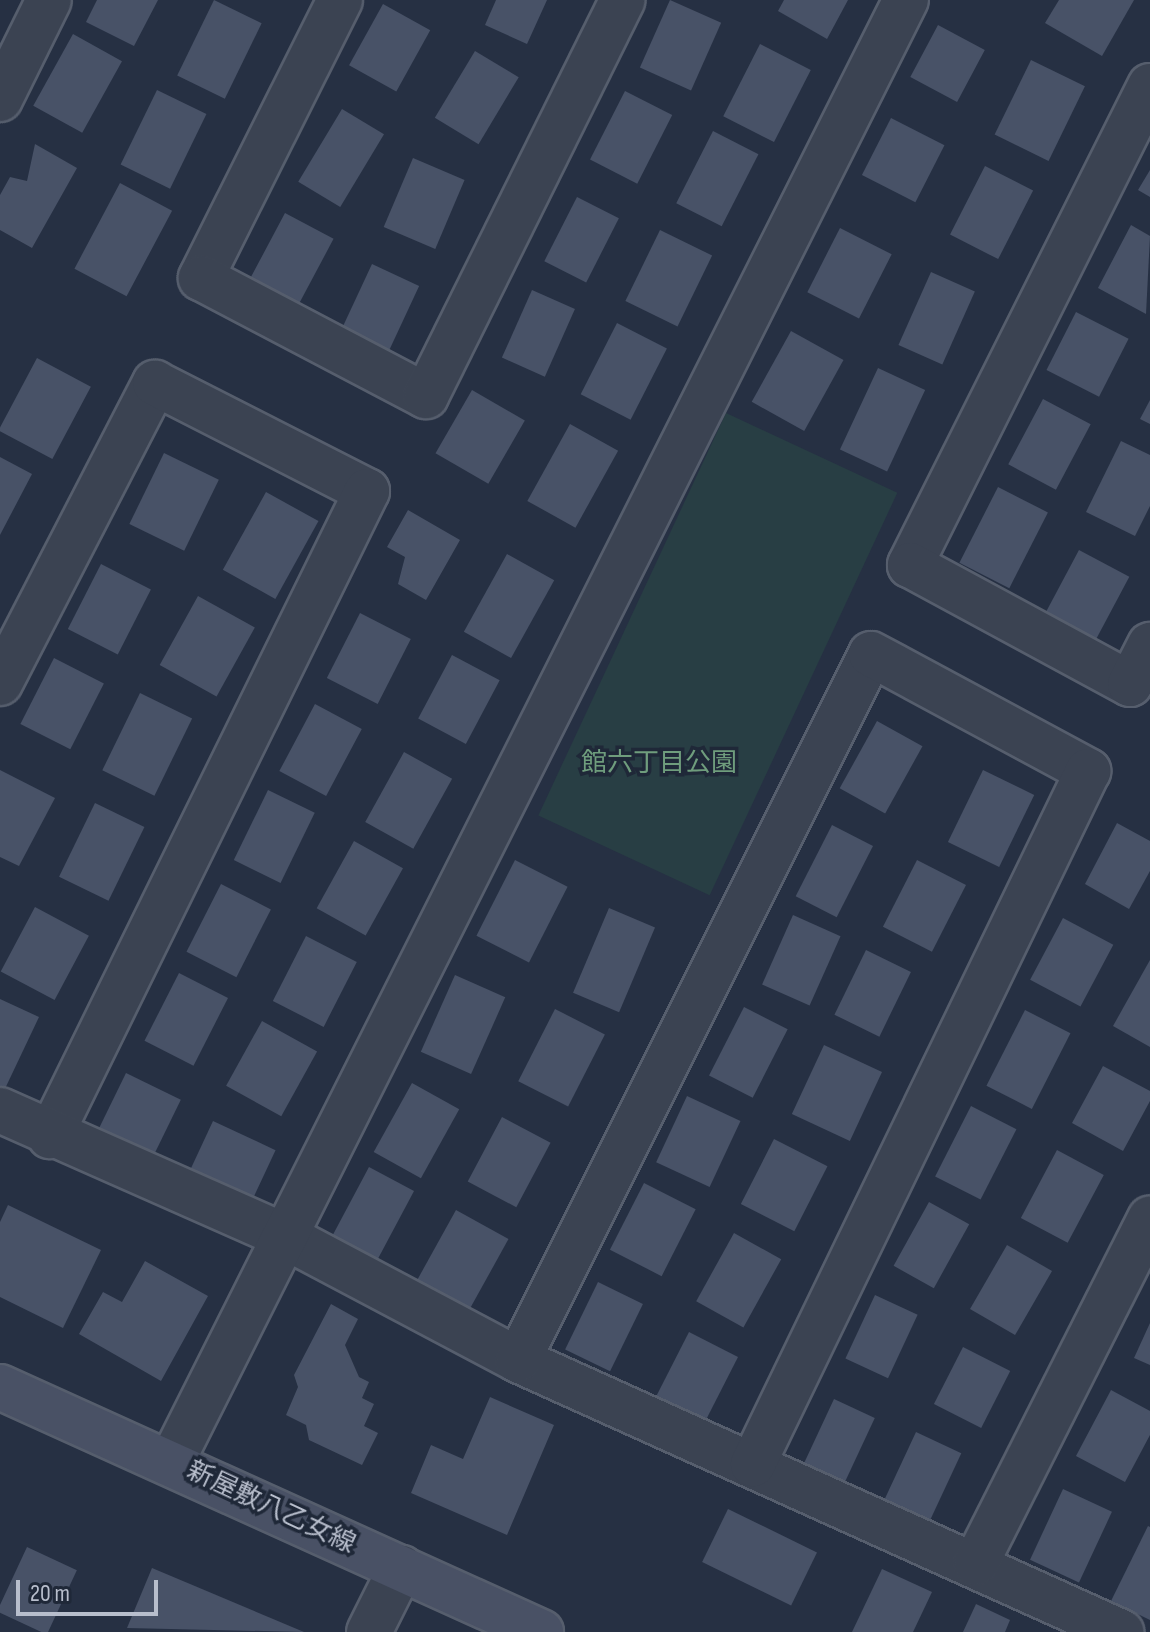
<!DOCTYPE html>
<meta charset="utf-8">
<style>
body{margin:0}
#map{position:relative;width:1150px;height:1632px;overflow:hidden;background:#263043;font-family:"Sofia Sans Condensed","Noto Sans JP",sans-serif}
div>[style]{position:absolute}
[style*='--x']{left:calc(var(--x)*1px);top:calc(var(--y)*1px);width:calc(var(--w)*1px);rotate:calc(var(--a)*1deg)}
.green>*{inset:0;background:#283e44;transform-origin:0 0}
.building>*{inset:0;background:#485267;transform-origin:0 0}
.roads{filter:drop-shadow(2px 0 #565e6d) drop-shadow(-2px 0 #565e6d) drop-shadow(0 2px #565e6d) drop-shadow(0 -2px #565e6d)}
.street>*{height:44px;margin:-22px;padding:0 22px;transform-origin:22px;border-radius:22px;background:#3b4352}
.secondary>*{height:44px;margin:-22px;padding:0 22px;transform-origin:22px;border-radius:22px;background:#495165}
span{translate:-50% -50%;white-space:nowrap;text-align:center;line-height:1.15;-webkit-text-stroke:7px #1f2838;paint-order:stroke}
.park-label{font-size:26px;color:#6f9d7d}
.street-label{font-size:26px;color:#b8becc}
.scale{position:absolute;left:16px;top:1580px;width:142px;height:36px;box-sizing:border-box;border:4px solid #b8becc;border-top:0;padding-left:10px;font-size:24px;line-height:28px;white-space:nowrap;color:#b8becc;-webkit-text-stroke:6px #1f2838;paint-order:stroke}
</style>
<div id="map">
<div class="green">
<i style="left:726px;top:413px;width:189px;height:444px;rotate:25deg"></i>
</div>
<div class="building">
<i style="clip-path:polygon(97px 0,158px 0,134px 46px,86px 22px)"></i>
<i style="left:214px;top:0;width:53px;height:84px;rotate:26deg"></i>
<i style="clip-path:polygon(496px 0,547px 0,527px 44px,485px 25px)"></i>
<i style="left:670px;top:0;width:56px;height:74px;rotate:24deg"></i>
<i style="clip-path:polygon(784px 0,848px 0,827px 39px,778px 11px)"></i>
<i style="clip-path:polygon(1059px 0,1134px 0,1102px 56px,1045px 23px)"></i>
<i style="left:383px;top:4px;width:54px;height:70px;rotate:29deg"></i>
<i style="left:938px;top:25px;width:53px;height:59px;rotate:28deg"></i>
<i style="left:73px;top:34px;width:56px;height:82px;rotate:29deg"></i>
<i style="left:760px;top:44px;width:57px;height:81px;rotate:27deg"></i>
<i style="left:475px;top:51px;width:51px;height:78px;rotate:31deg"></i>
<i style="left:1031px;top:60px;width:60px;height:83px;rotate:26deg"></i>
<i style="left:157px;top:90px;width:55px;height:83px;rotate:26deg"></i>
<i style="left:625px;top:91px;width:53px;height:77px;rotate:27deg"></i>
<i style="left:342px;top:109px;width:49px;height:85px;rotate:31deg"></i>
<i style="left:891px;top:118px;width:60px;height:64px;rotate:27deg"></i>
<i style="left:713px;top:131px;width:51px;height:81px;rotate:27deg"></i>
<i style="clip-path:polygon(35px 144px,77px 168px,32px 248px,0 230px,0 195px,10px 177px,27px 181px)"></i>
<i style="left:413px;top:158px;width:56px;height:75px;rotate:23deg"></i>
<i style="left:985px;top:166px;width:54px;height:77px;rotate:27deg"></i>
<i style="clip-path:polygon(1150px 170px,1150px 197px,1138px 190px)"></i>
<i style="left:120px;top:183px;width:59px;height:97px;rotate:28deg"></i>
<i style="left:577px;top:197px;width:47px;height:72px;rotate:27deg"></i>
<i style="left:285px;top:213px;width:55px;height:83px;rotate:28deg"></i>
<i style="clip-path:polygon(1131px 225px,1150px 236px,1146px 314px,1098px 288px)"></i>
<i style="left:840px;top:228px;width:58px;height:72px;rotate:27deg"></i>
<i style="left:660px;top:230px;width:58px;height:79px;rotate:26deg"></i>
<i style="left:372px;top:264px;width:52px;height:78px;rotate:25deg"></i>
<i style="left:931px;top:272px;width:48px;height:80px;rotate:24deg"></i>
<i style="left:532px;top:290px;width:47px;height:74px;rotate:24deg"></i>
<i style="left:1076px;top:312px;width:59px;height:65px;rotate:27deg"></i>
<i style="left:617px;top:323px;width:56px;height:80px;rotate:27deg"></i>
<i style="left:791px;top:331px;width:60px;height:81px;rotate:29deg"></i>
<i style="left:37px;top:358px;width:61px;height:82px;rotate:28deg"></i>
<i style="left:878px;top:368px;width:52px;height:90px;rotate:25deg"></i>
<i style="left:472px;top:390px;width:61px;height:73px;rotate:30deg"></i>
<i style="left:1043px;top:399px;width:54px;height:74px;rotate:28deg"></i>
<i style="clip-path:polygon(1150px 400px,1150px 424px,1140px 419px)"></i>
<i style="left:570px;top:424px;width:55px;height:88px;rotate:29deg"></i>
<i style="clip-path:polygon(1121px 441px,1150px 455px,1150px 506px,1135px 536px,1086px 512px)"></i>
<i style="left:164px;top:453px;width:61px;height:79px;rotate:26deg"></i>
<i style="clip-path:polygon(0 457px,32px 474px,0 535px)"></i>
<i style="left:998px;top:487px;width:56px;height:85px;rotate:27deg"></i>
<i style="left:266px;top:492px;width:60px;height:89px;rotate:29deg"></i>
<i style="clip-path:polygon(408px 510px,460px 540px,426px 600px,398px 584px,405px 557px,387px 547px)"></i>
<i style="left:1079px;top:550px;width:57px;height:74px;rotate:28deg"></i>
<i style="left:507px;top:554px;width:54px;height:89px;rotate:29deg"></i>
<i style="left:101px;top:564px;width:56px;height:73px;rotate:27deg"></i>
<i style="left:198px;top:596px;width:65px;height:79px;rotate:29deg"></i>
<i style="left:360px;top:613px;width:57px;height:73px;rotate:27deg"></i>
<i style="left:452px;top:655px;width:54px;height:72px;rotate:28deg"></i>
<i style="left:54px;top:658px;width:56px;height:74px;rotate:27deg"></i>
<i style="left:140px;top:693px;width:58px;height:86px;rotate:26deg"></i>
<i style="left:315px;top:704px;width:53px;height:76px;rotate:28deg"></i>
<i style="left:877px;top:721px;width:52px;height:77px;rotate:29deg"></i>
<i style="left:404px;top:752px;width:55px;height:80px;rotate:29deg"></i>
<i style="clip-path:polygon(0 770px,55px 798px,19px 866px,0 857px)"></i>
<i style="left:983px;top:770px;width:57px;height:80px;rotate:26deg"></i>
<i style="left:268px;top:790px;width:52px;height:78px;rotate:26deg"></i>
<i style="left:95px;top:803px;width:55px;height:82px;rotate:26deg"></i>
<i style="clip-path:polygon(1117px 823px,1150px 841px,1150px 871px,1129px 909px,1085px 884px)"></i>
<i style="left:832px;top:825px;width:46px;height:80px;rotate:27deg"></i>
<i style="left:354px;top:841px;width:56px;height:77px;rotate:29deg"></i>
<i style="left:515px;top:860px;width:59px;height:85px;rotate:27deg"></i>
<i style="left:917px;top:860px;width:55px;height:75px;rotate:27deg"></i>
<i style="left:221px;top:884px;width:56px;height:76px;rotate:27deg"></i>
<i style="left:35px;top:907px;width:61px;height:73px;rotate:28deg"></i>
<i style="left:609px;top:908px;width:50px;height:92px;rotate:23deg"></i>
<i style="left:793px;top:915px;width:52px;height:76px;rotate:24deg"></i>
<i style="left:1063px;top:918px;width:57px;height:70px;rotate:28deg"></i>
<i style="left:306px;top:936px;width:57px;height:73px;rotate:27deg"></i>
<i style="left:866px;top:950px;width:50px;height:72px;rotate:26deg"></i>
<i style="clip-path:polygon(1150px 960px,1150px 1047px,1113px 1026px)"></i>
<i style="left:179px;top:973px;width:55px;height:76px;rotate:27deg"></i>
<i style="left:455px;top:975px;width:55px;height:84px;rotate:24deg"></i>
<i style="clip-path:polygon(0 999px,39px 1017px,2px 1095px,0 1094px)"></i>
<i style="left:744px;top:1007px;width:49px;height:77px;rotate:27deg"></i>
<i style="left:555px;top:1009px;width:56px;height:81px;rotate:27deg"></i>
<i style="left:1025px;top:1010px;width:51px;height:85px;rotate:27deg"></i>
<i style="left:262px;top:1021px;width:63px;height:74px;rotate:29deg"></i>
<i style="left:824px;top:1045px;width:64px;height:76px;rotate:25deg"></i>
<i style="clip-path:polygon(1103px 1066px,1150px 1091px,1150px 1101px,1123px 1151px,1072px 1123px)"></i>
<i style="left:126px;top:1073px;width:61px;height:71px;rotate:26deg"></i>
<i style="left:412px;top:1083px;width:54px;height:79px;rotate:29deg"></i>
<i style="left:687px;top:1096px;width:59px;height:73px;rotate:25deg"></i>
<i style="left:971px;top:1106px;width:51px;height:79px;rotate:27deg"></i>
<i style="left:502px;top:1117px;width:55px;height:73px;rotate:28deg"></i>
<i style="left:213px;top:1121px;width:69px;height:62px;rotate:25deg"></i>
<i style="left:774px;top:1139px;width:60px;height:73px;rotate:27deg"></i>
<i style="left:1057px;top:1150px;width:53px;height:77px;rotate:28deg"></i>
<i style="left:369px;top:1167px;width:51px;height:78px;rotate:28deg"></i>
<i style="left:644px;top:1183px;width:58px;height:75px;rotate:27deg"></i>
<i style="left:929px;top:1202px;width:46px;height:73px;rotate:29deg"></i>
<i style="clip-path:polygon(8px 1205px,101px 1250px,63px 1328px,0 1297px,0 1222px)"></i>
<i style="left:456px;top:1210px;width:60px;height:86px;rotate:29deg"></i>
<i style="left:734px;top:1233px;width:54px;height:78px;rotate:29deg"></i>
<i style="left:1007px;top:1245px;width:52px;height:74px;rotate:30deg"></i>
<i style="clip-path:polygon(145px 1261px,208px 1296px,161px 1381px,79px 1334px,103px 1292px,122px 1302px)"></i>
<i style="left:598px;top:1282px;width:50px;height:75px;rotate:26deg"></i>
<i style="left:875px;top:1295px;width:47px;height:70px;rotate:25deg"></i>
<i style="clip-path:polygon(331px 1304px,358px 1319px,345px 1345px,359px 1377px,369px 1382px,362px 1398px,374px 1404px,364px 1426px,378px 1433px,362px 1465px,309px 1440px,306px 1425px,286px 1415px,298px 1387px,294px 1375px)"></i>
<i style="clip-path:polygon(1150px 1323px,1150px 1365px,1134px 1358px)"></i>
<i style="left:689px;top:1332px;width:55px;height:80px;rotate:27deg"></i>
<i style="left:963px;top:1347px;width:53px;height:64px;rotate:27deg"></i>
<i style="clip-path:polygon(1111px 1390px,1150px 1411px,1150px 1435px,1125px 1482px,1076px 1456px)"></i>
<i style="clip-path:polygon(490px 1397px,554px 1425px,507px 1535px,411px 1493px,431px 1445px,463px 1459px)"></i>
<i style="left:834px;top:1399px;width:45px;height:74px;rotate:25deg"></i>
<i style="left:916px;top:1432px;width:50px;height:77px;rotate:25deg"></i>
<i style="left:1063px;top:1489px;width:54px;height:78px;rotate:25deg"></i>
<i style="left:728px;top:1509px;width:99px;height:59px;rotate:26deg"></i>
<i style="clip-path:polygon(1148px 1526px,1150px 1527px,1150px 1620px,1111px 1601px)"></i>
<i style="left:27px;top:1547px;width:55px;height:71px;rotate:25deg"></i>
<i style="clip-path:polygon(152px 1568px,304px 1632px,127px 1628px)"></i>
<i style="clip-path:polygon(882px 1569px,932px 1592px,913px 1632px,852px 1632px)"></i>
<i style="clip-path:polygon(976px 1604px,1010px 1620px,1005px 1632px,963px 1632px)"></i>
</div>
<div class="roads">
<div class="street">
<i style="--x:340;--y:0;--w:311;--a:116.6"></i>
<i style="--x:201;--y:278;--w:254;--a:27.7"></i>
<i style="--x:426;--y:396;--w:442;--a:-63.6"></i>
<i style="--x:1150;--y:86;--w:536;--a:116.61"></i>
<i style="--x:910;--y:565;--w:250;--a:28.4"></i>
<i style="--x:1130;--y:684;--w:44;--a:-62.9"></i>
<i style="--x:0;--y:99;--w:110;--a:-63.7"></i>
<i style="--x:0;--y:683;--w:338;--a:-62.7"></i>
<i style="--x:155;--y:383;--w:238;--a:27"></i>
<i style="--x:367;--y:491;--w:719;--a:116.17"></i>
<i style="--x:0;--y:1110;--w:313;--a:23.9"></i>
<i style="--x:286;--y:1237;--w:263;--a:27.9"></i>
<i style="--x:518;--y:1360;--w:662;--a:24.28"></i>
<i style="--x:518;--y:1360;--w:789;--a:-63.43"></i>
<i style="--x:871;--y:654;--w:247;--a:28.3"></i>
<i style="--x:1088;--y:771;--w:770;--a:115.8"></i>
<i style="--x:172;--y:1461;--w:1635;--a:-63.33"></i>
<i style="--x:976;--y:1563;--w:386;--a:-63.2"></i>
<i style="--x:369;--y:1632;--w:72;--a:-63.4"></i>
</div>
<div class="secondary">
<i style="--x:0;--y:1387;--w:594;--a:24.36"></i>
</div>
</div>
<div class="park-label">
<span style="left:659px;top:764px">館六丁目公園</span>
</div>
<div class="street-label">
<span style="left:271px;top:1508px;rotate:25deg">新屋敷八乙女線</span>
</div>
<div class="scale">20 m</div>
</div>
